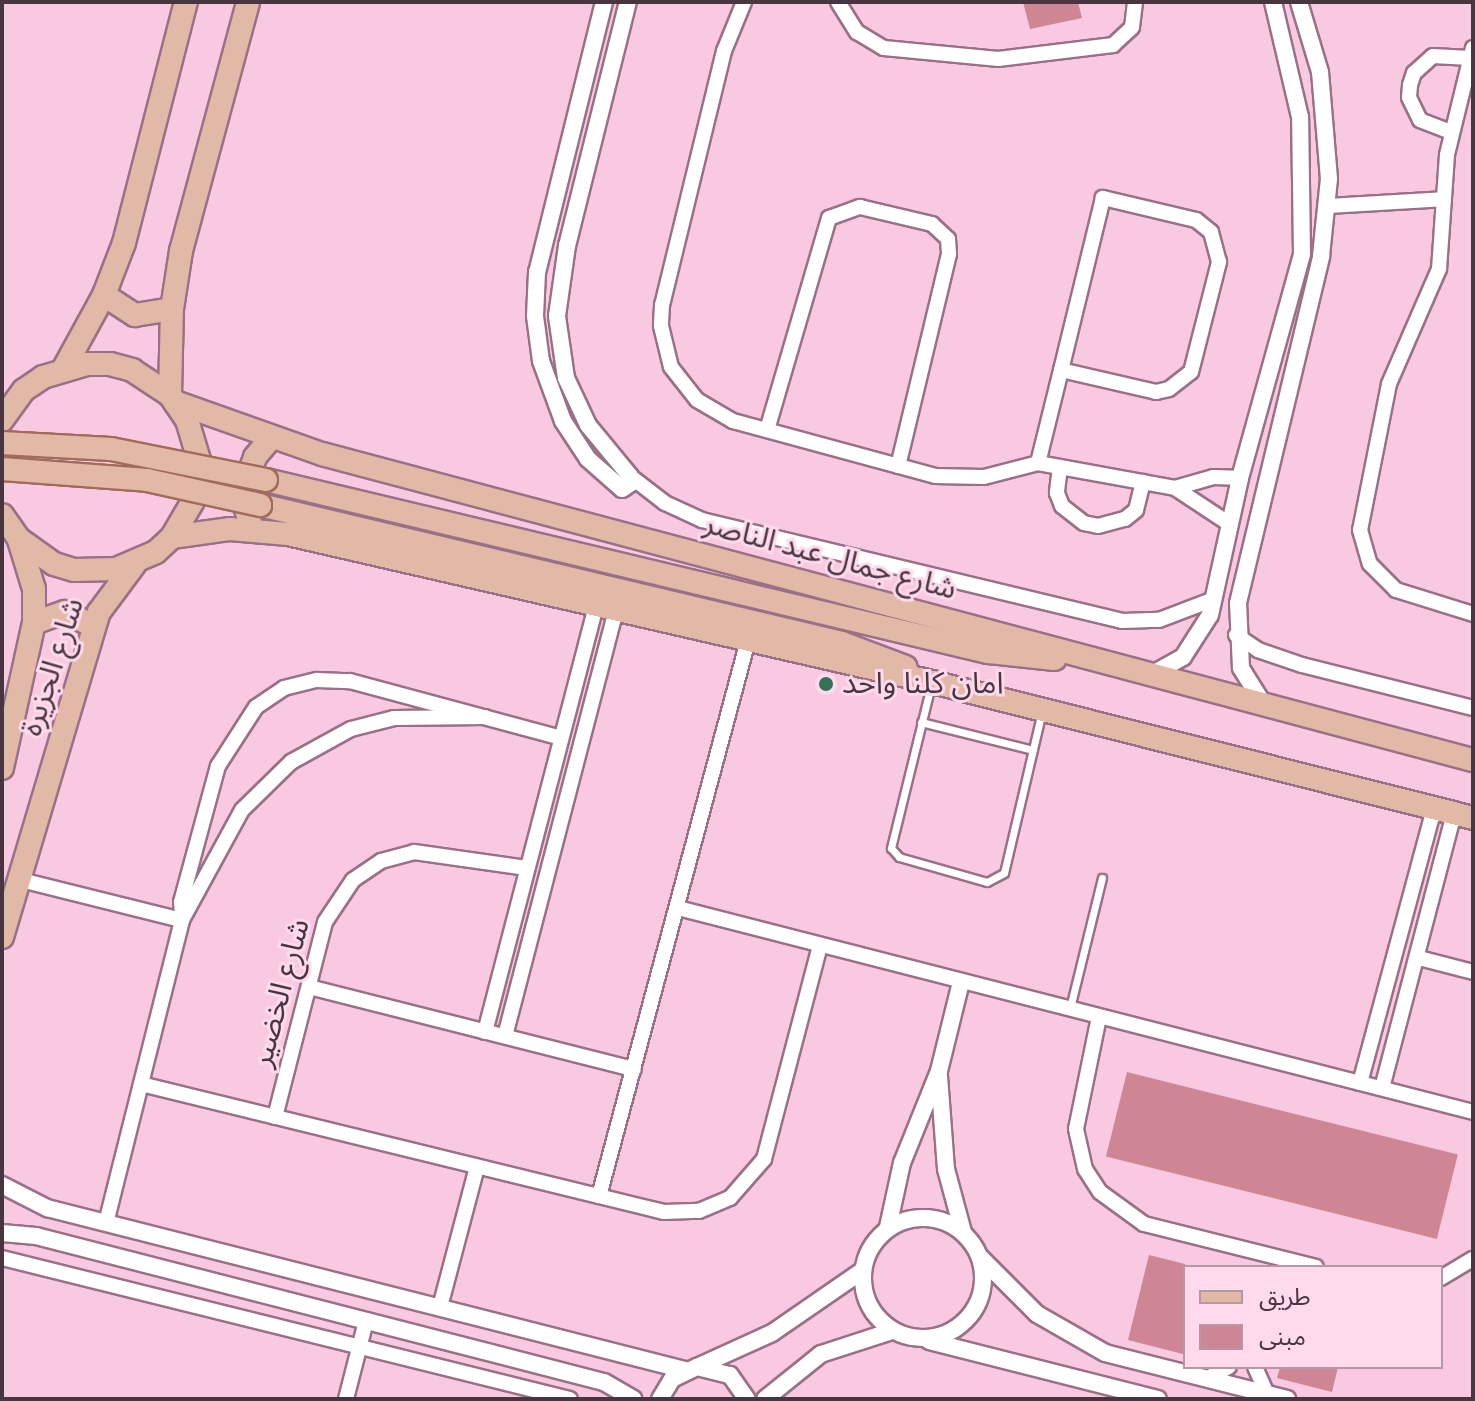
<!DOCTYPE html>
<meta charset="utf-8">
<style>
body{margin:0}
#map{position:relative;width:1475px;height:1401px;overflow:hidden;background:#f8c9e1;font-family:Spectral,"Noto Sans Arabic",serif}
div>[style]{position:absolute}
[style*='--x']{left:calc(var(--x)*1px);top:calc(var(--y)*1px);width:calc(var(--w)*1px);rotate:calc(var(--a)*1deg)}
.building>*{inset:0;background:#ce8695;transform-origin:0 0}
.roads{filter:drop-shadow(2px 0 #9a7087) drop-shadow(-2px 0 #9a7087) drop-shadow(0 2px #9a7087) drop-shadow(0 -2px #9a7087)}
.service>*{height:7px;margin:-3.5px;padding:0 3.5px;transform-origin:3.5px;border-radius:3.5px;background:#fff}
.minor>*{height:14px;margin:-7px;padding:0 7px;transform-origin:7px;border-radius:7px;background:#fff}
.tertiary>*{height:16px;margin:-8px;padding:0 8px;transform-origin:8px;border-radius:8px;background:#fff}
.tertiary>.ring{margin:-8px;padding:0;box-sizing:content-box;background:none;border:16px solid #fff;border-radius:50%}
.primary>*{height:22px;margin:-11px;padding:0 11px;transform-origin:11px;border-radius:11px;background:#e2b9a6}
.bridges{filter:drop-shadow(2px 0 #9f6c5b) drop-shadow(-2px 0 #9f6c5b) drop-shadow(0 2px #9f6c5b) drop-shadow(0 -2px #9f6c5b)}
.primary-bridge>*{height:22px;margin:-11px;padding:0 11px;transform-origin:11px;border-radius:11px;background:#e2b9a6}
.dots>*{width:22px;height:22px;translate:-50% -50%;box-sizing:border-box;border:4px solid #ffd9ec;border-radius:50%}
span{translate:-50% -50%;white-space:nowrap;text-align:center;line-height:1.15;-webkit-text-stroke:6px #ffd9ec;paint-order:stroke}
.street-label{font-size:30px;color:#48353f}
.poi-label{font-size:30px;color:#48353f}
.left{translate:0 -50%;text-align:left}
.frame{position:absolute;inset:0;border:4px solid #48353f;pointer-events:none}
.legend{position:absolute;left:1183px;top:1265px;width:260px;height:104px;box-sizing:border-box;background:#ffd9ec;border:2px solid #b697a7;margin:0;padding:10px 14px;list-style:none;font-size:24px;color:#48353f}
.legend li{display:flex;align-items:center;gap:16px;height:40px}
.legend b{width:40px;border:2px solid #b697a7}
</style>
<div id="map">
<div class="building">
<i style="clip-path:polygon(1023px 2px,1078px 2px,1082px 18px,1030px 29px)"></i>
<i style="left:1127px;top:1072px;width:341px;height:87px;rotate:14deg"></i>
<i style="clip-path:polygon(1149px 1255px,1185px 1264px,1183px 1354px,1128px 1340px)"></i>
<i style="clip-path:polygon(1280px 1367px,1338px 1367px,1332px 1392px,1277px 1378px)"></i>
</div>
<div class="roads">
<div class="service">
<i style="--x:931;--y:685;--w:168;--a:103.8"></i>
<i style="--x:891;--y:848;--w:12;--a:48"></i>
<i style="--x:899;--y:857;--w:91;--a:15.9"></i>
<i style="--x:987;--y:882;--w:19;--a:-28"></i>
<i style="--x:1004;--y:873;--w:166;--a:-76.8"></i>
<i style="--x:921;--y:722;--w:115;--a:14"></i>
<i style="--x:1070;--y:1008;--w:134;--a:-76.2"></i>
</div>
<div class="minor">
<i style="--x:744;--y:2;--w:53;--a:112.2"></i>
<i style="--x:724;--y:51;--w:261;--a:103.7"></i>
<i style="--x:662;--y:305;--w:21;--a:93"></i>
<i style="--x:661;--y:326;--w:42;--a:76.3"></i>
<i style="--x:671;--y:367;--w:42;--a:51.8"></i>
<i style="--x:697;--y:400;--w:42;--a:30.3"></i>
<i style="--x:733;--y:421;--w:209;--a:15.2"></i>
<i style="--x:935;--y:476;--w:49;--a:1.2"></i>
<i style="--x:984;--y:477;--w:56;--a:-14.5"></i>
<i style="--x:1038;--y:463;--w:139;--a:10.3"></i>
<i style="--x:1175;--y:488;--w:40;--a:-16"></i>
<i style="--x:1213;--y:477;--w:27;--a:2"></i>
<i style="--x:838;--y:2;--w:36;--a:58"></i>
<i style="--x:857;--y:32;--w:31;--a:31"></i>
<i style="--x:884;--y:48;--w:115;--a:5.5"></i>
<i style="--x:998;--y:59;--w:116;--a:-6.9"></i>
<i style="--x:1113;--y:45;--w:26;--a:-43"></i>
<i style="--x:1132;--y:27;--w:25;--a:-83"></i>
<i style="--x:1473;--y:48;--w:110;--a:103.7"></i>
<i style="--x:1447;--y:155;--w:114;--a:94"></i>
<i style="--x:1439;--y:269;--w:125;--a:113.5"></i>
<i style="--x:1389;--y:384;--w:149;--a:101.2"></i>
<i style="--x:1360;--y:530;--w:35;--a:74"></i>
<i style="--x:1370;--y:564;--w:37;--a:45"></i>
<i style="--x:1396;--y:590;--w:81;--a:17.3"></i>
<i style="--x:1451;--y:132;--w:33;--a:-159"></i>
<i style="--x:1420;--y:120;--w:25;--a:-116"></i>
<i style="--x:1409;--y:97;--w:12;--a:-85"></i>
<i style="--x:1410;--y:85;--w:13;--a:-72"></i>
<i style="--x:1414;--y:73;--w:25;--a:-42"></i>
<i style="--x:1433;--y:56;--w:37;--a:3"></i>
<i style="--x:1327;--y:206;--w:117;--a:-3.4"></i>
<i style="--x:767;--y:430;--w:221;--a:-73.7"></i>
<i style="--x:829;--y:218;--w:33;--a:-20"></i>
<i style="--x:860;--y:207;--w:74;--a:13.3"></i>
<i style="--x:932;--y:224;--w:22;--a:43"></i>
<i style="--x:948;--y:239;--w:15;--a:86"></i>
<i style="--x:949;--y:254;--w:218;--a:103.5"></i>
<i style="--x:1038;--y:463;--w:96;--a:-76.1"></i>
<i style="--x:1061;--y:370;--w:98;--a:13"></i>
<i style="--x:1156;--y:392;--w:13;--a:-13"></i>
<i style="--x:1169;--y:389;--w:28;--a:-38"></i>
<i style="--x:1191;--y:372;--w:114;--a:-75.7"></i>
<i style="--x:1219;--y:262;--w:31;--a:-105"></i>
<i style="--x:1211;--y:232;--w:19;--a:-141"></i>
<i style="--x:1196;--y:220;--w:96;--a:-166.7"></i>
<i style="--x:1103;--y:198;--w:177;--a:103.7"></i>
<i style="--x:1060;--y:467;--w:26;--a:97"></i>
<i style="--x:1057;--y:493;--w:14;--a:69"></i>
<i style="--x:1062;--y:506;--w:28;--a:38"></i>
<i style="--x:1084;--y:523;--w:14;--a:12"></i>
<i style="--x:1098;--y:526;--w:28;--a:-15"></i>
<i style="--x:1125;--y:519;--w:14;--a:-39"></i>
<i style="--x:1136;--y:510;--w:29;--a:-76"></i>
<i style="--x:630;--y:476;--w:44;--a:37.6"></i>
<i style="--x:665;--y:503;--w:41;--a:24.7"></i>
<i style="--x:702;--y:520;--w:432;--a:13.5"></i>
<i style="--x:1122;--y:621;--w:37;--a:-2"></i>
<i style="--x:1159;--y:620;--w:59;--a:-20.9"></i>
<i style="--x:1175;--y:488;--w:64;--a:33.4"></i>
<i style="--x:1236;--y:635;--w:27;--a:34"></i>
<i style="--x:1258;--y:650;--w:46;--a:18.8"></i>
<i style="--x:1302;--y:665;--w:176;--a:14.1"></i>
<i style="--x:17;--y:879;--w:170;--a:14"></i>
<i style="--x:678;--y:908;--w:821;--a:14.39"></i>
<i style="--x:182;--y:915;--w:13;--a:-94"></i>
<i style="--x:181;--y:902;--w:141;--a:-74.8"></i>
<i style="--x:218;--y:766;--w:70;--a:-57.2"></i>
<i style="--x:256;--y:707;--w:34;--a:-34"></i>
<i style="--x:284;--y:688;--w:34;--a:-14"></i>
<i style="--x:317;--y:680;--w:33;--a:2"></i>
<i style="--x:350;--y:681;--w:215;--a:15.1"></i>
<i style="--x:1419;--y:958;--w:56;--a:14.5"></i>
<i style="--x:309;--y:987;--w:335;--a:14.2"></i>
<i style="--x:1099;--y:1017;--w:114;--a:101.6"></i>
<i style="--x:1076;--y:1129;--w:41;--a:77.3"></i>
<i style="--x:1085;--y:1169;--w:27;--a:57"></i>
<i style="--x:1100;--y:1192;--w:54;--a:36"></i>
<i style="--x:1144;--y:1224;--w:177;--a:14"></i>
<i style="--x:485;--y:1032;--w:440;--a:-75.4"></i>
<i style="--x:505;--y:1036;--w:439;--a:-75.4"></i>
<i style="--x:1360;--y:1083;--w:285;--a:-74.9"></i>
<i style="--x:141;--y:1084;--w:538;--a:13.75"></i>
<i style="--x:664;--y:1212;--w:35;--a:-2"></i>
<i style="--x:699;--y:1211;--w:34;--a:-23"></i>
<i style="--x:730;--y:1198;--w:52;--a:-48.9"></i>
<i style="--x:764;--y:1159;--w:220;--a:-75.3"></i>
<i style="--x:1382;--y:1088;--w:284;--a:-75.3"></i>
<i style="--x:275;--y:1117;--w:201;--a:-75.6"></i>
<i style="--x:325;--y:922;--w:50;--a:-56.3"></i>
<i style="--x:353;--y:880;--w:34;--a:-34"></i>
<i style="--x:381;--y:861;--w:34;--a:-15"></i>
<i style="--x:414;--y:852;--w:114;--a:8.1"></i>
<i style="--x:599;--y:1196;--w:571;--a:-74.99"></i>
<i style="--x:106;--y:1223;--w:312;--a:-75.9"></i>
<i style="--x:182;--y:920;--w:125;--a:-61.4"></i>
<i style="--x:242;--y:810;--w:69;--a:-44.4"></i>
<i style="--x:291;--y:762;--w:68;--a:-28.8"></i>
<i style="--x:351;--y:729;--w:44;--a:-14.3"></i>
<i style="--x:394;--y:718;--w:91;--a:-0.6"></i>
<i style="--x:2;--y:1258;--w:585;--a:13.94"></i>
<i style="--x:1441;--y:1278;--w:37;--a:-31"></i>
<i style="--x:440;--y:1307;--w:145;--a:-75.2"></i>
<i style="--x:1255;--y:1367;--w:30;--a:66"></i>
<i style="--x:1206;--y:1379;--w:26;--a:-28"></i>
<i style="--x:346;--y:1399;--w:81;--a:-75.6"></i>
</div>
<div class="tertiary">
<i style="--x:604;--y:2;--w:278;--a:103.9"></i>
<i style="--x:537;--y:272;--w:44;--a:92.6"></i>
<i style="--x:535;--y:316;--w:45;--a:82.4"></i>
<i style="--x:541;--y:361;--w:64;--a:69.9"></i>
<i style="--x:563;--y:421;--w:45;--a:56.7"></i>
<i style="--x:588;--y:459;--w:45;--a:41.4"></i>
<i style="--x:622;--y:489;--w:11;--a:-34"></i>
<i style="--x:631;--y:483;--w:7;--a:-98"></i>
<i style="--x:630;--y:476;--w:66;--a:-129.5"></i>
<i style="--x:588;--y:425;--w:52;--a:-115.1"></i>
<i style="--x:566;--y:378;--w:63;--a:-98.3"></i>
<i style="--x:557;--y:316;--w:71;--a:-81.9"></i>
<i style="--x:567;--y:246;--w:252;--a:-76"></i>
<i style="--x:1149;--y:676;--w:39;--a:-29"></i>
<i style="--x:1183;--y:657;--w:50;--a:-57.3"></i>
<i style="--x:1210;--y:615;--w:140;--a:-77.6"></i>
<i style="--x:1240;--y:478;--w:232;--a:-74.5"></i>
<i style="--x:1302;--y:254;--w:137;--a:-90.8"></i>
<i style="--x:1300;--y:117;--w:118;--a:-103.2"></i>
<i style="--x:1264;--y:705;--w:44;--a:-121.9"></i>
<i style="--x:1241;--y:668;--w:65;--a:-92.6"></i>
<i style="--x:1238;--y:603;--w:357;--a:-76.5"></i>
<i style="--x:1321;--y:256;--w:77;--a:-84.1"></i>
<i style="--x:1329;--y:179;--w:107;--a:-94.8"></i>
<i style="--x:1320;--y:72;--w:73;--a:-106.7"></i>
<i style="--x:939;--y:1076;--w:93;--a:85.7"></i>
<i style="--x:946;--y:1169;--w:65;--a:74.9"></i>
<i style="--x:2;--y:1185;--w:51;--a:27.1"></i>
<i style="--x:47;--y:1208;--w:658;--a:14.25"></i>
<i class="ring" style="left:863px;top:1218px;width:104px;height:104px"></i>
<i style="--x:888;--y:1227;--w:66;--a:-77.7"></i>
<i style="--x:902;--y:1163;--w:99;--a:-68.1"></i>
<i style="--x:939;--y:1071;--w:92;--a:-76.1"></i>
<i style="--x:2;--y:1233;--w:34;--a:5"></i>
<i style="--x:36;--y:1236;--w:586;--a:14.42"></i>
<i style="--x:604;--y:1382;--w:34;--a:30"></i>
<i style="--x:981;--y:1258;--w:79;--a:45"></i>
<i style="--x:1037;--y:1314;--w:78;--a:29.8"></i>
<i style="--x:1105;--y:1353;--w:188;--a:14.2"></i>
<i style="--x:929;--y:1341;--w:236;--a:14.2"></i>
<i style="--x:697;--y:1367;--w:82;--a:-24.4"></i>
<i style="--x:772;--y:1333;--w:109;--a:-34.6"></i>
<i style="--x:660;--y:1399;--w:23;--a:-59"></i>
<i style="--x:672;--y:1379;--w:28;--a:-26"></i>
<i style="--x:697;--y:1367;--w:34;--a:14"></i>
<i style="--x:730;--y:1375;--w:29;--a:55"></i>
<i style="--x:765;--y:1399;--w:72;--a:-38.8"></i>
<i style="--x:821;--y:1354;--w:75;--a:-17.9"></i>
</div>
<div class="primary">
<i style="--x:104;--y:295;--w:37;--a:33"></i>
<i style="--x:135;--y:315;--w:37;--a:-9"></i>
<i style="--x:64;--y:368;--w:83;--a:-61.3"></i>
<i style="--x:104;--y:295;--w:56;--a:-69"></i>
<i style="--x:124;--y:243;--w:249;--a:-75.6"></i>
<i style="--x:170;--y:395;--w:86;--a:-88.7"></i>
<i style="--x:172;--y:309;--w:59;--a:-81.2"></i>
<i style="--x:181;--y:251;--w:258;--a:-74.9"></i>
<i style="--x:175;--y:402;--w:156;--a:19.5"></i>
<i style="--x:322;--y:454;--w:1191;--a:14.89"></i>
<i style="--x:2;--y:420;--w:37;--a:-54"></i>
<i style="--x:24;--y:390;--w:23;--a:-34"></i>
<i style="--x:43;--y:377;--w:46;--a:-16.5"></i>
<i style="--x:87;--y:364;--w:23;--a:0"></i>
<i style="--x:110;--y:364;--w:23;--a:15"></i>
<i style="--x:132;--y:370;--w:45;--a:33.3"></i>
<i style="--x:170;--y:395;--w:30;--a:56"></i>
<i style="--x:187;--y:420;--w:42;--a:73.3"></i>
<i style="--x:199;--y:460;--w:41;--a:98.3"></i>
<i style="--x:193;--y:501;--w:42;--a:120.3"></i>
<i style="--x:172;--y:537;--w:22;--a:137"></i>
<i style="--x:156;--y:552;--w:43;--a:157"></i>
<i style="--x:116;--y:569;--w:42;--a:178.6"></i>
<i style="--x:74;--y:570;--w:21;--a:-163"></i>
<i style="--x:54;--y:564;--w:43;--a:-144.5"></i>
<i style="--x:19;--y:539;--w:29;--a:-125"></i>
<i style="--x:266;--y:480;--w:742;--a:13.4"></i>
<i style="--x:988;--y:652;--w:67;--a:6"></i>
<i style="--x:260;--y:505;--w:598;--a:13.34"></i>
<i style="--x:842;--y:643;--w:68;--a:20.6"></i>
<i style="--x:252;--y:530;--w:25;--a:-106"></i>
<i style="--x:245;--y:506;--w:25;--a:-88"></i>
<i style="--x:246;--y:481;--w:26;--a:-69"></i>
<i style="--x:255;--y:457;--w:25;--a:-50"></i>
<i style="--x:172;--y:537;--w:59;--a:-7.9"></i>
<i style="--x:230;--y:529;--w:58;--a:4.9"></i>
<i style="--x:288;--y:534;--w:661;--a:12.94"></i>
<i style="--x:932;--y:682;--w:558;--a:14.11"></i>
<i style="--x:34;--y:623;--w:33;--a:-20"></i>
<i style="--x:65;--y:612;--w:32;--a:26"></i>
<i style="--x:2;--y:768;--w:148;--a:-77.6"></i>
<i style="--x:34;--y:623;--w:34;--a:-90"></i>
<i style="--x:34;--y:589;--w:51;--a:-107"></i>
<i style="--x:2;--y:937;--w:339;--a:-73.4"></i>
<i style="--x:99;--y:612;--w:59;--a:-53.3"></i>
</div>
</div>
<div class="bridges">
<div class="primary-bridge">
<i style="--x:2;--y:443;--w:109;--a:3.2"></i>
<i style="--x:111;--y:449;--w:158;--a:11.3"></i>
<i style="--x:2;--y:469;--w:145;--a:4.3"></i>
<i style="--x:147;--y:480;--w:116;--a:12.5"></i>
</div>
</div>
<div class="dots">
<i style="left:826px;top:684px;background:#36715a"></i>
</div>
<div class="street-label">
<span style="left:830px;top:557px;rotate:15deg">شارع جمال عبد الناصر</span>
<span style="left:53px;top:667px;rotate:-72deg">شارع الجزيرة</span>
<span style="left:281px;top:993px;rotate:-75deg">شارع الخضير</span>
</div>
<div class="poi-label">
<span class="left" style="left:842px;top:684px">امان كلنا واحد</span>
</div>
<div class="frame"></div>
<ul class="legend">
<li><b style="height:10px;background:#e2b9a6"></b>طريق</li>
<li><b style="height:22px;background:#ce8695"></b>مبنى</li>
</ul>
</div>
